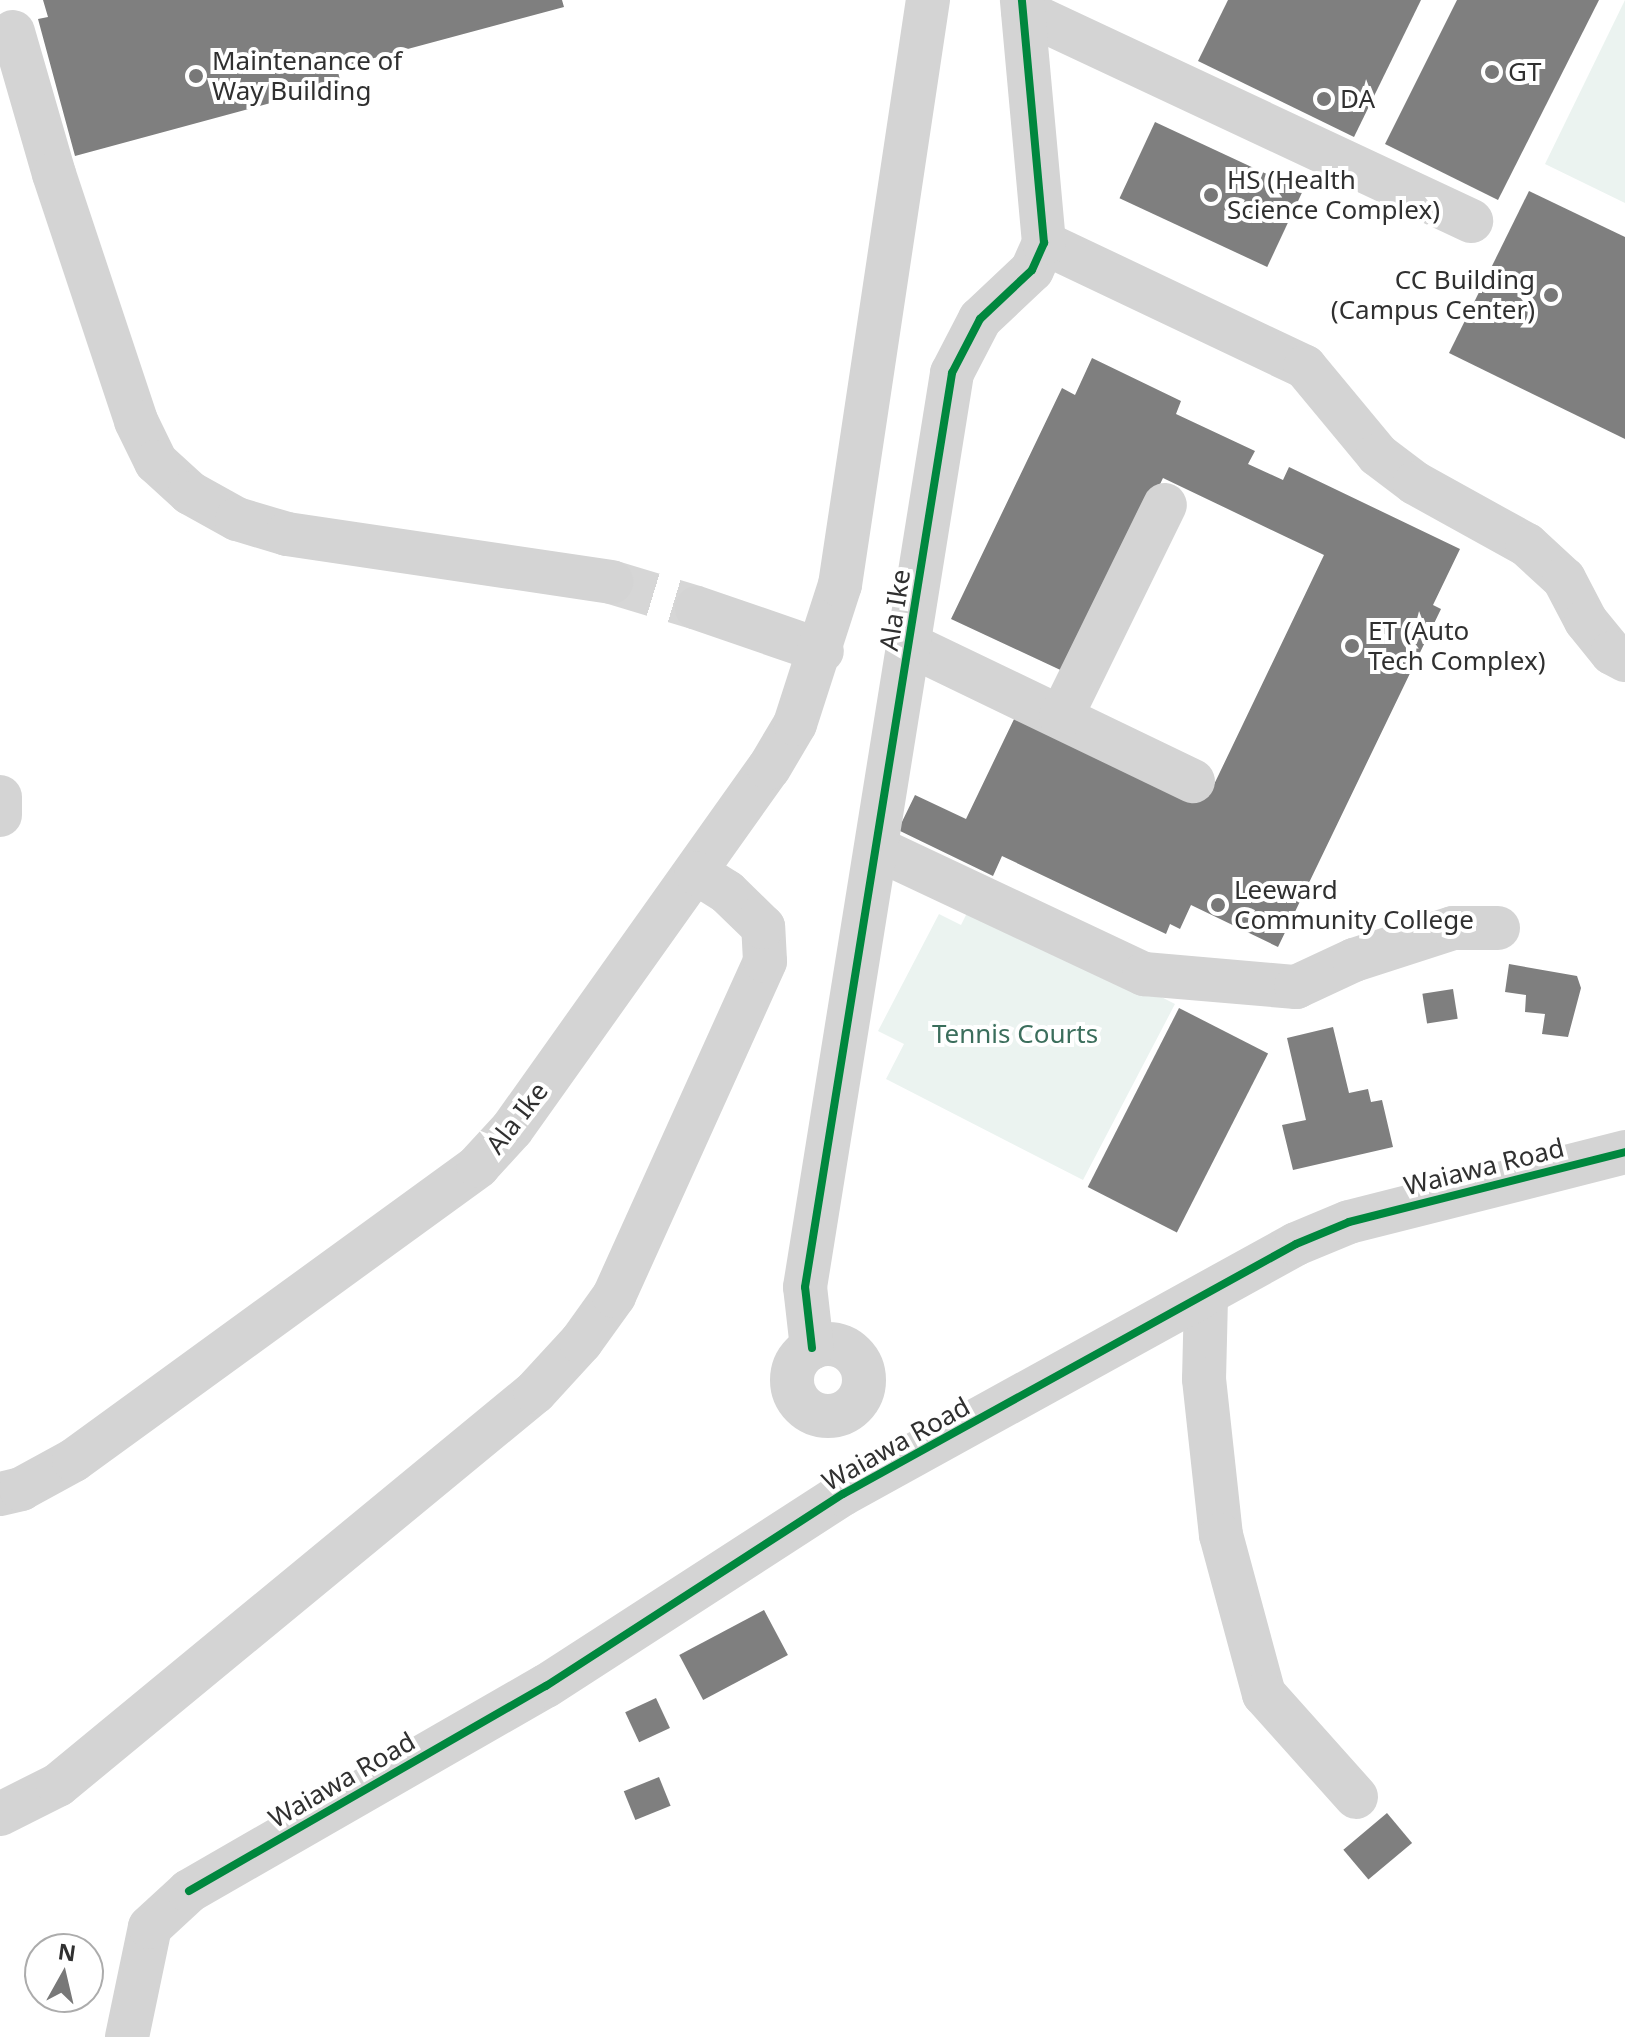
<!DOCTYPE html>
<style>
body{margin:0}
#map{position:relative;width:1625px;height:2037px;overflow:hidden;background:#fff;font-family:"Noto Sans",sans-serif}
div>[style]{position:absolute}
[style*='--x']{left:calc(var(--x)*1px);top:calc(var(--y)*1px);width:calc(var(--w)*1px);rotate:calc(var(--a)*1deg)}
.green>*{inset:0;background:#ebf3f0}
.building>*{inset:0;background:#7f7f7f;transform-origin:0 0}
.minor-tunnel>*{height:44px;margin-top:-22px;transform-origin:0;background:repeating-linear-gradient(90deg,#d6d6d6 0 44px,transparent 0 66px)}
.minor>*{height:44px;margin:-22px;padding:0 22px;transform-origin:22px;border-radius:22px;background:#d4d4d4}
.minor>.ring{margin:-22px;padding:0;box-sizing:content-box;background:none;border:44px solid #d4d4d4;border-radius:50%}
.cycleway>*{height:8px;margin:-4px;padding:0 4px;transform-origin:4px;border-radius:4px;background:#00873e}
.dots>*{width:22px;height:22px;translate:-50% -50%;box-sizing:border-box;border:4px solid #fff;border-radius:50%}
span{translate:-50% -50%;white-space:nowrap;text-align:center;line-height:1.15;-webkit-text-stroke:8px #fff;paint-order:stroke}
.poi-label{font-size:26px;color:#303030}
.left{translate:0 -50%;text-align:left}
.right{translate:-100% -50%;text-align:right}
.street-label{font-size:26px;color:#303030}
.park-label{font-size:26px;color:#3b6e5c}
.north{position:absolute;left:24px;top:1933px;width:80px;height:80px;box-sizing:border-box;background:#fff;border:2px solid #acacac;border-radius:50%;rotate:8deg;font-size:22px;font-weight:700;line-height:32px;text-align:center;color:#303030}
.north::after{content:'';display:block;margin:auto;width:28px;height:36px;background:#787878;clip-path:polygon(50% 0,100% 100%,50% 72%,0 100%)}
</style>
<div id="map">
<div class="green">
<i style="clip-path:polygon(1625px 0,1625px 203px,1545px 164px)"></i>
<i style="clip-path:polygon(973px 901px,1175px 1004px,1083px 1180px,886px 1079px,904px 1044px,878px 1031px,939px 914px,961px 925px)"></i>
</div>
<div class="building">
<i style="clip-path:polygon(43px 0,562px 0,564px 7px,337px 68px,341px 84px,75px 156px,38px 19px,48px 17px)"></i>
<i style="clip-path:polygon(1228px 0,1421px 0,1354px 137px,1198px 61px)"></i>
<i style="clip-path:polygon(1457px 0,1599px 0,1498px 200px,1385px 144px)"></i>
<i style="left:1155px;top:122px;width:163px;height:84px;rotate:25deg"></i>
<i style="clip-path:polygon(1529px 191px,1625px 237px,1625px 439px,1449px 353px)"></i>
<i style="clip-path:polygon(1092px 358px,1181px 401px,1176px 414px,1255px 451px,1248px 464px,1283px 480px,1289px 467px,1460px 549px,1433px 605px,1441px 609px,1278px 947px,1191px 905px,1180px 929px,1170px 924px,1166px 934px,1002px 856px,993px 876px,898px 830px,915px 795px,966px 819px,1016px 715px,1054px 723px,1208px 797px,1324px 555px,1163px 478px,1069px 674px,951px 619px,1062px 388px,1075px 395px)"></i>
<i style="clip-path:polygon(1509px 964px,1577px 976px,1581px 988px,1568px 1037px,1542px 1034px,1545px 1014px,1525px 1012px,1526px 995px,1505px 992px)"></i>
<i style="left:1453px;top:989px;width:30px;height:31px;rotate:81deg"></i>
<i style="left:1179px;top:1008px;width:100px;height:201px;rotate:27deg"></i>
<i style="clip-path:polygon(1333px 1027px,1349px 1093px,1368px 1089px,1371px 1102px,1382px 1100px,1393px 1147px,1293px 1170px,1282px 1125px,1306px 1120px,1287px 1038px)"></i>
<i style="left:764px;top:1610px;width:51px;height:96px;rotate:62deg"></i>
<i style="left:656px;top:1698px;width:33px;height:34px;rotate:65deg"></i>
<i style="left:659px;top:1777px;width:31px;height:38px;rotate:68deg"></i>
<i style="left:1387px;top:1813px;width:39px;height:57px;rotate:50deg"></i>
</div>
<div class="minor-tunnel">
<i style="--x:611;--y:582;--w:90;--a:16.8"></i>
</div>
<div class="minor">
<i style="--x:1023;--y:11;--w:495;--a:25.1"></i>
<i style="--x:13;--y:32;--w:148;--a:73.9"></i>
<i style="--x:54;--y:174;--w:260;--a:71.6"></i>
<i style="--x:136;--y:421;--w:46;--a:64"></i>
<i style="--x:156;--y:462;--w:46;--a:42.4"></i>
<i style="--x:190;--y:493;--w:54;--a:29"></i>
<i style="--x:237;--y:519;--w:52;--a:16.7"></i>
<i style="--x:287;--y:534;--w:328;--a:8.4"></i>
<i style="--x:1044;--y:243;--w:289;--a:25.4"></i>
<i style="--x:1305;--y:367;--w:114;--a:50.3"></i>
<i style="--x:1378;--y:455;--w:46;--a:37.1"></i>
<i style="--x:1415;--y:483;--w:128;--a:29"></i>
<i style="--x:1527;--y:545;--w:50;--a:42.6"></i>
<i style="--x:1564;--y:579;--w:47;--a:62.4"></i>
<i style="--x:1586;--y:621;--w:41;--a:50.9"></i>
<i style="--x:1612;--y:653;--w:15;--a:28"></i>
<i style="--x:697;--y:608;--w:132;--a:19"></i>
<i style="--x:910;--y:645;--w:314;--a:25.7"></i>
<i style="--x:1061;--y:717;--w:236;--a:-63.9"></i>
<i style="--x:0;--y:797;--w:18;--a:90"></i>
<i style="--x:878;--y:849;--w:294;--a:25.2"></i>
<i style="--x:1144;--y:974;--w:153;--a:4.9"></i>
<i style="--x:1296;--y:987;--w:64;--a:-25"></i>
<i style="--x:1354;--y:960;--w:104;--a:-17.9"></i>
<i style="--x:1453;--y:928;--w:45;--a:0"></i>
<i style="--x:1206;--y:1298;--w:81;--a:91.4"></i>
<i style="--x:1204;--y:1379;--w:157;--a:83.8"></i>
<i style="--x:1221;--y:1535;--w:165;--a:74.9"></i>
<i style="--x:1264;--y:1694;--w:138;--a:48.2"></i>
<i class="ring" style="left:792px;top:1344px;width:28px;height:28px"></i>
<i style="--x:812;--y:1348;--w:61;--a:-96.5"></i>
<i style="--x:805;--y:1287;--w:926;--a:-80.86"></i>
<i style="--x:952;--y:373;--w:61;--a:-62.6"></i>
<i style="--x:980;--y:319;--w:71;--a:-43.3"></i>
<i style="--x:1032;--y:270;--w:30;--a:-66"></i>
<i style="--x:1044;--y:243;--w:244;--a:-95.2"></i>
<i style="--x:0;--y:1494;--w:22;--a:-13"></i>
<i style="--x:21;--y:1489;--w:60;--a:-28.7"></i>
<i style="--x:74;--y:1460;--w:500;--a:-36"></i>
<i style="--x:478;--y:1166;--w:50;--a:-47.4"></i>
<i style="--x:512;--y:1129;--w:443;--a:-54.6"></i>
<i style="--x:769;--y:768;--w:51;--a:-59.4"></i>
<i style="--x:795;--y:724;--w:146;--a:-72.1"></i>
<i style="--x:840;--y:585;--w:592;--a:-81.45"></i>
<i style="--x:0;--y:1814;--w:65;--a:-26.6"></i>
<i style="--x:58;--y:1785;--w:618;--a:-39.49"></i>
<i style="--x:535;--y:1392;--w:68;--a:-47.4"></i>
<i style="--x:581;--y:1342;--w:57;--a:-54.3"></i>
<i style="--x:614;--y:1296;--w:367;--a:-65.7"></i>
<i style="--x:765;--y:961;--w:34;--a:-93"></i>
<i style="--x:763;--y:927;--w:50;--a:-135.8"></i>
<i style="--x:727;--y:892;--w:36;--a:-148"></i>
<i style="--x:127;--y:2037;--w:112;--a:-78.2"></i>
<i style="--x:150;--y:1927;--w:53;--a:-42.7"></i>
<i style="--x:189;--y:1891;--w:412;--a:-29.9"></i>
<i style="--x:546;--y:1686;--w:354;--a:-32.9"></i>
<i style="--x:843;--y:1494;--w:517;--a:-28.89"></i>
<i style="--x:1296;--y:1244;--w:57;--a:-22.5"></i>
<i style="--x:1349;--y:1222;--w:285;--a:-14.2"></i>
</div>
<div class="cycleway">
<i style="--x:812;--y:1348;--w:61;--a:-96.5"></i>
<i style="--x:805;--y:1287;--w:926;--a:-80.86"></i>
<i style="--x:952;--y:373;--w:61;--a:-62.6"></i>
<i style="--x:980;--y:319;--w:71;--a:-43.3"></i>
<i style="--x:1032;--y:270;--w:30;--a:-66"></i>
<i style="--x:1044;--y:243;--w:244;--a:-95.2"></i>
<i style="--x:189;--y:1891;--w:412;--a:-29.9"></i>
<i style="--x:546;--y:1686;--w:354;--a:-32.9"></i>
<i style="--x:843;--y:1494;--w:517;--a:-28.89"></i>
<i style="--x:1296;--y:1244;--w:57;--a:-22.5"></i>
<i style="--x:1349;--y:1222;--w:285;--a:-14.2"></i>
</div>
<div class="dots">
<i style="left:1492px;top:72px;background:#787878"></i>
<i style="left:196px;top:76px;background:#787878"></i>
<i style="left:1324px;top:99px;background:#787878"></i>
<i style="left:1211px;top:195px;background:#787878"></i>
<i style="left:1551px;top:295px;background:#787878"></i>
<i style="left:1352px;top:646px;background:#787878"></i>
<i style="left:1218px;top:905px;background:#787878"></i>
</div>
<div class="poi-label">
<span class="left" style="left:212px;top:76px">Maintenance of<br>Way Building</span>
<span class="left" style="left:1508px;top:72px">GT</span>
<span class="left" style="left:1340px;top:99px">DA</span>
<span class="left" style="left:1227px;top:195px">HS (Health<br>Science Complex)</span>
<span class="right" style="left:1535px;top:295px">CC Building<br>(Campus Center)</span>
<span class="left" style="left:1368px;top:646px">ET (Auto<br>Tech Complex)</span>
<span class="left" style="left:1234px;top:905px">Leeward<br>Community College</span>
</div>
<div class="street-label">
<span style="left:895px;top:610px;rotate:-81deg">Ala Ike</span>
<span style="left:517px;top:1118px;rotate:-52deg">Ala Ike</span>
<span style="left:1484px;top:1167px;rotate:-14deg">Waiawa Road</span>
<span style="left:896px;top:1444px;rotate:-29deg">Waiawa Road</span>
<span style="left:342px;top:1780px;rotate:-30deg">Waiawa Road</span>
</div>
<div class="park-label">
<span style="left:1015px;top:1034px">Tennis Courts</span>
</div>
<div class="north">N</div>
</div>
